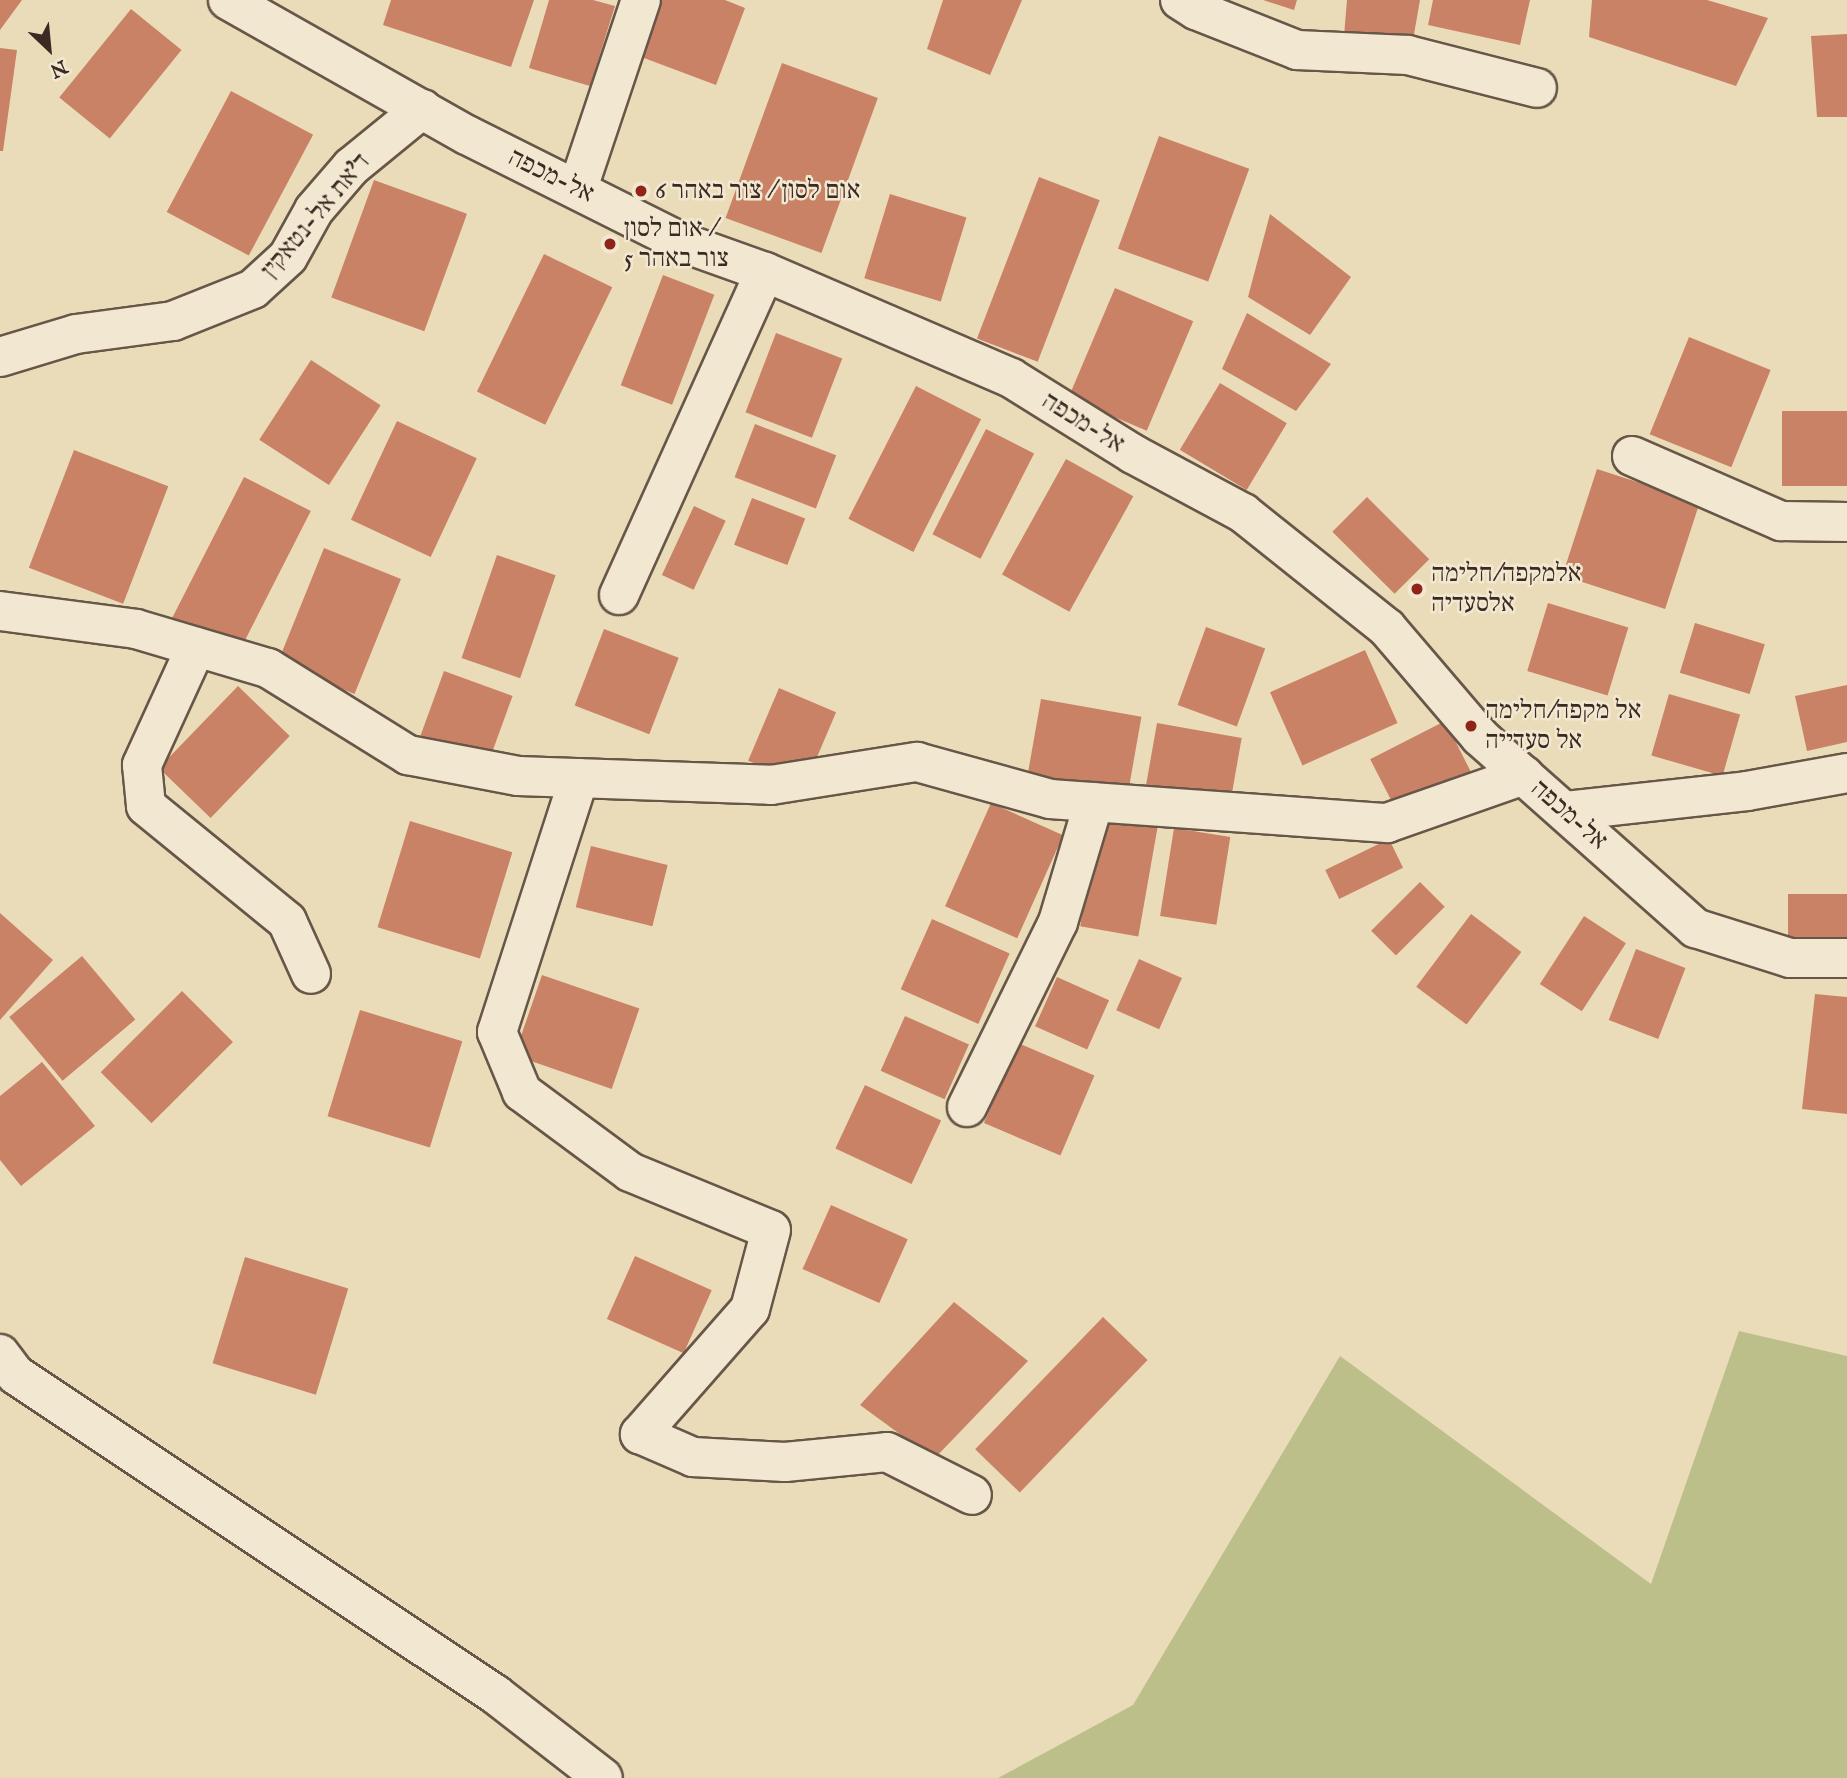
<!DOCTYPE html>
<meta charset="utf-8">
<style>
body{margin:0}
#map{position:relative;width:1847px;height:1778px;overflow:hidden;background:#ebdcb9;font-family:"IM FELL English","Frank Ruhl Libre",serif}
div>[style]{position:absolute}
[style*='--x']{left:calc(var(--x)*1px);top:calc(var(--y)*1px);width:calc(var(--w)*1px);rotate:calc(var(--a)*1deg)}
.green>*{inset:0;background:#bdbf8b}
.building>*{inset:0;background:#c98266;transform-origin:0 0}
.roads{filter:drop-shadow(2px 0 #685648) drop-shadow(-2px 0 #685648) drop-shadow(0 2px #685648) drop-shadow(0 -2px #685648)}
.minor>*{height:38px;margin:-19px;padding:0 19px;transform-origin:19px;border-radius:19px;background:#f2e8d2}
.dots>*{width:19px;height:19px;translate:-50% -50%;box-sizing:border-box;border:4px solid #f2e8d2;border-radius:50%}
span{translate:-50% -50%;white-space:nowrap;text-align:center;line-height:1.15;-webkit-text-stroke:5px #f2e8d2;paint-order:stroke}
.street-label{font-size:26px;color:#3c2a22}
.poi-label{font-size:26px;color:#3c2a22}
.left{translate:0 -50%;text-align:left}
.north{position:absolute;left:14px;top:14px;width:70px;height:70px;-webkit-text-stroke:5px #f2e8d2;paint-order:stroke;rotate:154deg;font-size:19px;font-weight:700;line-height:28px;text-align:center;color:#3c2a22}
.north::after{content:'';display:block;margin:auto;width:24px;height:32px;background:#3c2a22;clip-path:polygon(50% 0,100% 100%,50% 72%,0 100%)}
</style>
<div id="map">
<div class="green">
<i style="clip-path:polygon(1739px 1331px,1847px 1356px,1847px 1778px,998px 1778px,1133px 1705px,1340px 1356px,1651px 1584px)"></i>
</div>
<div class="building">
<i style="clip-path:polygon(0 0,22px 0,0 30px)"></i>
<i style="clip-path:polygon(391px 0,534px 0,511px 67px,383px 25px)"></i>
<i style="clip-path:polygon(549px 0,593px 0,615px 6px,590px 86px,529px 68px)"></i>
<i style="clip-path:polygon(647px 0,725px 0,745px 8px,716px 85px,628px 52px)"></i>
<i style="clip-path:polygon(943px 0,1022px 0,990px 75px,927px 49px)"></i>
<i style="clip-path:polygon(1263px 0,1297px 0,1294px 10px)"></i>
<i style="clip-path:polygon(1347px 0,1420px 0,1413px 40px,1344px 36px)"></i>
<i style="clip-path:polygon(1433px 0,1530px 0,1520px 45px,1428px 25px)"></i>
<i style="clip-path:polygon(1592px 0,1707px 0,1768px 18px,1736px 86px,1589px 37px)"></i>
<i style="left:131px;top:9px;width:65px;height:114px;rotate:39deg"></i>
<i style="clip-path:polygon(1847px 34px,1847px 117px,1817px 117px,1811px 36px)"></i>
<i style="clip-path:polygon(0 48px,17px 50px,3px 151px,0 151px)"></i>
<i style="left:782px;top:63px;width:102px;height:165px;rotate:20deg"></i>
<i style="left:231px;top:91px;width:93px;height:137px;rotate:28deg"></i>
<i style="left:1159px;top:136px;width:96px;height:120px;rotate:20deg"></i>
<i style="left:1039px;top:177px;width:65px;height:173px;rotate:21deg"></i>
<i style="left:374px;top:180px;width:99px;height:125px;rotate:20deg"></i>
<i style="left:890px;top:194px;width:80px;height:88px;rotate:17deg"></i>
<i style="clip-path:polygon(1270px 214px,1351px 277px,1310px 335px,1248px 297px)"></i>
<i style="left:544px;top:254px;width:76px;height:153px;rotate:26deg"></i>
<i style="left:663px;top:275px;width:55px;height:118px;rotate:21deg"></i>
<i style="left:1115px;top:288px;width:85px;height:119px;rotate:23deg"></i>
<i style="clip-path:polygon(1247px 313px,1331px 364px,1296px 411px,1222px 369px)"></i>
<i style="left:776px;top:333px;width:71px;height:85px;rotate:21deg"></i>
<i style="left:1689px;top:337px;width:88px;height:105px;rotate:22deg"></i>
<i style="left:311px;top:360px;width:83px;height:95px;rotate:33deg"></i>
<i style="left:1220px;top:383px;width:78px;height:78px;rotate:31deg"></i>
<i style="left:916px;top:386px;width:73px;height:149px;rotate:27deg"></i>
<i style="left:1847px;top:411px;width:75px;height:65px;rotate:90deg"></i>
<i style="left:397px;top:421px;width:88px;height:109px;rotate:25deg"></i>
<i style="left:755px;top:424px;width:87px;height:57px;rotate:21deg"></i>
<i style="left:986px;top:429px;width:54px;height:118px;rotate:27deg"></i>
<i style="left:74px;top:450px;width:101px;height:126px;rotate:21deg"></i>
<i style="left:1066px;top:459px;width:77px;height:132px;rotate:29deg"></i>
<i style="left:1597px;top:469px;width:108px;height:112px;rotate:18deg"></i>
<i style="left:244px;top:477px;width:75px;height:160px;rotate:27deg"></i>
<i style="left:1367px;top:497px;width:88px;height:49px;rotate:45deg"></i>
<i style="left:752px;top:498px;width:57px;height:50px;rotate:21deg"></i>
<i style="left:694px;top:506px;width:35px;height:76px;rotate:25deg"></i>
<i style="left:324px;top:548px;width:83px;height:124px;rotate:22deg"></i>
<i style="left:497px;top:555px;width:62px;height:109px;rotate:19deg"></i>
<i style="left:1548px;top:603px;width:84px;height:71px;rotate:17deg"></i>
<i style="left:1695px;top:623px;width:73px;height:52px;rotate:17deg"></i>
<i style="left:1206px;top:627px;width:63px;height:83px;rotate:20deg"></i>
<i style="left:604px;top:629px;width:80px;height:82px;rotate:21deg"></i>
<i style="left:1365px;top:650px;width:80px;height:104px;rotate:66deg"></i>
<i style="left:444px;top:671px;width:73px;height:72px;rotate:20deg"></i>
<i style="clip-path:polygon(1847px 685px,1847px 742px,1807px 751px,1795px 696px)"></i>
<i style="left:238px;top:686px;width:72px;height:114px;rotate:44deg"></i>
<i style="left:779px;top:688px;width:62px;height:79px;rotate:23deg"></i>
<i style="left:1669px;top:694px;width:74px;height:64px;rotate:16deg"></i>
<i style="left:1041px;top:699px;width:102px;height:83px;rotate:10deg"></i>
<i style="left:1445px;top:721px;width:60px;height:84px;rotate:63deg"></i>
<i style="left:1157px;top:723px;width:86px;height:76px;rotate:10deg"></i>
<i style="left:991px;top:803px;width:79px;height:113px;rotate:24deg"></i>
<i style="left:1100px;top:814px;width:59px;height:114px;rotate:10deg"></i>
<i style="left:410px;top:821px;width:107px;height:111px;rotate:17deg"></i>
<i style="left:1174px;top:828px;width:57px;height:89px;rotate:9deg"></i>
<i style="left:1389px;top:839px;width:32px;height:71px;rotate:64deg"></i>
<i style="left:591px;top:846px;width:79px;height:63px;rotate:14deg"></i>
<i style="left:1420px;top:882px;width:35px;height:69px;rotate:45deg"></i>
<i style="left:1847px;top:894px;width:54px;height:59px;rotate:90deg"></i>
<i style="clip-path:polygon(0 913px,53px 960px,0 1020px)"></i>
<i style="left:1471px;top:914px;width:63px;height:91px;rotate:37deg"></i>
<i style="left:1584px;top:916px;width:50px;height:81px;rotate:33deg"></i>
<i style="left:932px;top:919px;width:85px;height:77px;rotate:24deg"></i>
<i style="left:1636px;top:949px;width:53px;height:76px;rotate:21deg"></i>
<i style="left:82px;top:956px;width:83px;height:95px;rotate:50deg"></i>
<i style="left:1139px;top:959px;width:47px;height:56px;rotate:24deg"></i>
<i style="left:542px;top:975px;width:103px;height:85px;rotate:19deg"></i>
<i style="left:1057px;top:977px;width:57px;height:54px;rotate:24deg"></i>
<i style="left:182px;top:991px;width:72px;height:115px;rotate:45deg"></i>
<i style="clip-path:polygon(1815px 994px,1847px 997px,1847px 1114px,1802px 1109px)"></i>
<i style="left:360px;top:1010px;width:107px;height:111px;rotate:17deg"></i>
<i style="left:905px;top:1016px;width:70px;height:60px;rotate:24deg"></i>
<i style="left:1018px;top:1043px;width:83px;height:87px;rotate:23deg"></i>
<i style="clip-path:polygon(42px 1062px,95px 1126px,21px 1186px,0 1160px,0 1096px)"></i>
<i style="left:865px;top:1085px;width:84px;height:70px;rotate:25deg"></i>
<i style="left:831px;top:1205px;width:84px;height:70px;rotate:24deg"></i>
<i style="left:635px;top:1256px;width:84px;height:69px;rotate:24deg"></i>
<i style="left:245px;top:1257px;width:108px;height:111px;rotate:17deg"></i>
<i style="clip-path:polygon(954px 1302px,1028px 1361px,934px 1459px,860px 1405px)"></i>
<i style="left:1103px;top:1317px;width:62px;height:184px;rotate:44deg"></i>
</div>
<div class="roads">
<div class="minor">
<i style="--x:228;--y:0;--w:274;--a:29.5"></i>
<i style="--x:467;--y:135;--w:239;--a:26.6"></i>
<i style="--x:681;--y:242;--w:89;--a:19.7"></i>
<i style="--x:765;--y:272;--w:268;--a:23.3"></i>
<i style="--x:1011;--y:378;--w:144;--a:31.9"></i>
<i style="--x:1133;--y:454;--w:125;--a:28.2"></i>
<i style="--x:1243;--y:513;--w:184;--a:38.6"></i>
<i style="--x:1387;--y:628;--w:143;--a:49.5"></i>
<i style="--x:1480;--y:737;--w:288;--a:41.6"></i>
<i style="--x:1695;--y:928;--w:100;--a:17.5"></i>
<i style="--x:1790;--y:958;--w:57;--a:0"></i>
<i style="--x:1180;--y:0;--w:19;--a:32"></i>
<i style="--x:1196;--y:10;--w:109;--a:21.6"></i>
<i style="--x:1297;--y:50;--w:111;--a:2.6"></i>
<i style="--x:1408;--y:55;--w:133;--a:14.3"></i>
<i style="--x:578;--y:188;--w:198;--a:-71.5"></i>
<i style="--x:0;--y:357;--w:79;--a:-16.8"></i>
<i style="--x:76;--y:334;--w:98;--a:-7.6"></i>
<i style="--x:173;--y:321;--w:86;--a:-21.8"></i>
<i style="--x:253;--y:289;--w:47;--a:-42.4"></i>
<i style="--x:288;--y:257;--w:54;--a:-61"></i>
<i style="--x:314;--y:210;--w:57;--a:-49.3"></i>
<i style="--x:351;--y:167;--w:92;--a:-39.2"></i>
<i style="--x:1632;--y:456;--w:163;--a:23.6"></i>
<i style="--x:1781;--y:521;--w:66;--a:0.9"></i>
<i style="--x:619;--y:595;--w:354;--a:-65.7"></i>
<i style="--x:0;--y:611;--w:137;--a:7.5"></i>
<i style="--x:136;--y:629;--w:138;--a:16.5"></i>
<i style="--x:268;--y:668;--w:165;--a:31.9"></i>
<i style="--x:408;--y:755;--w:112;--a:10.8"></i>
<i style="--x:518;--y:776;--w:253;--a:2"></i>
<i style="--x:771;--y:785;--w:148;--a:-9"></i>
<i style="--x:917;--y:762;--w:138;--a:15.5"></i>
<i style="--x:1050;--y:799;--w:338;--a:4.1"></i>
<i style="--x:1387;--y:823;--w:145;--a:-19.3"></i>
<i style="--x:196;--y:647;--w:130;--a:114.6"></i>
<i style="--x:142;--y:765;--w:41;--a:84.4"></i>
<i style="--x:146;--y:806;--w:182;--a:39.2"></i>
<i style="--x:287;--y:921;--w:58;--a:65.6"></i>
<i style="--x:579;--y:778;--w:267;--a:107.9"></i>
<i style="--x:497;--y:1032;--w:65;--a:67.4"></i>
<i style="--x:522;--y:1092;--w:134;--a:36.5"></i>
<i style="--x:630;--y:1172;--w:152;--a:22.4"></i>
<i style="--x:771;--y:1230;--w:82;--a:104.9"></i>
<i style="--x:750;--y:1309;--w:167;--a:131.3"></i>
<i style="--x:640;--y:1434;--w:58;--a:23.5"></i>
<i style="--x:693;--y:1457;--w:92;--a:3.1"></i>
<i style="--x:785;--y:1462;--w:102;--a:-5.6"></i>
<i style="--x:887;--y:1452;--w:95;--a:26.8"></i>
<i style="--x:1566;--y:811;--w:182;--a:-6.3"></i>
<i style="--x:1747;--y:791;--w:102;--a:-10.2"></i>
<i style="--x:967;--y:1107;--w:206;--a:-63.8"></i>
<i style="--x:1058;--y:922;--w:125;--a:-73.3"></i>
<i style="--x:0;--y:1354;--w:26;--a:53"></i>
<i style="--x:16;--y:1375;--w:577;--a:33.69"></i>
<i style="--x:496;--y:1695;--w:135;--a:37.8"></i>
</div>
</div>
<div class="dots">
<i style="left:641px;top:191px;background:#8f2418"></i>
<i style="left:610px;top:244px;background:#8f2418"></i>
<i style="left:1417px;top:589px;background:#8f2418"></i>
<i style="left:1471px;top:726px;background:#8f2418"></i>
</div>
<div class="street-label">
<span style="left:551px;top:176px;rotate:26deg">אל-מכפה</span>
<span style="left:316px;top:216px;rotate:-50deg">ד'את אל-נטאקין</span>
<span style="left:1083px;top:423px;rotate:32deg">אל-מכפה</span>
<span style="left:1569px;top:815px;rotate:41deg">אל-מכפה</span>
</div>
<div class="poi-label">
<span class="left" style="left:655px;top:191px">אום לסון / צור באהר 6</span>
<span class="left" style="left:624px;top:244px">אום לסון /<br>צור באהר 5</span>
<span class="left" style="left:1431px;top:589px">אלמקפה/חלימה<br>אלסעדיה</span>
<span class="left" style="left:1485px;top:726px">אל מקפה/חלימה<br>אל סעדייה</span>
</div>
<div class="north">N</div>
</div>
